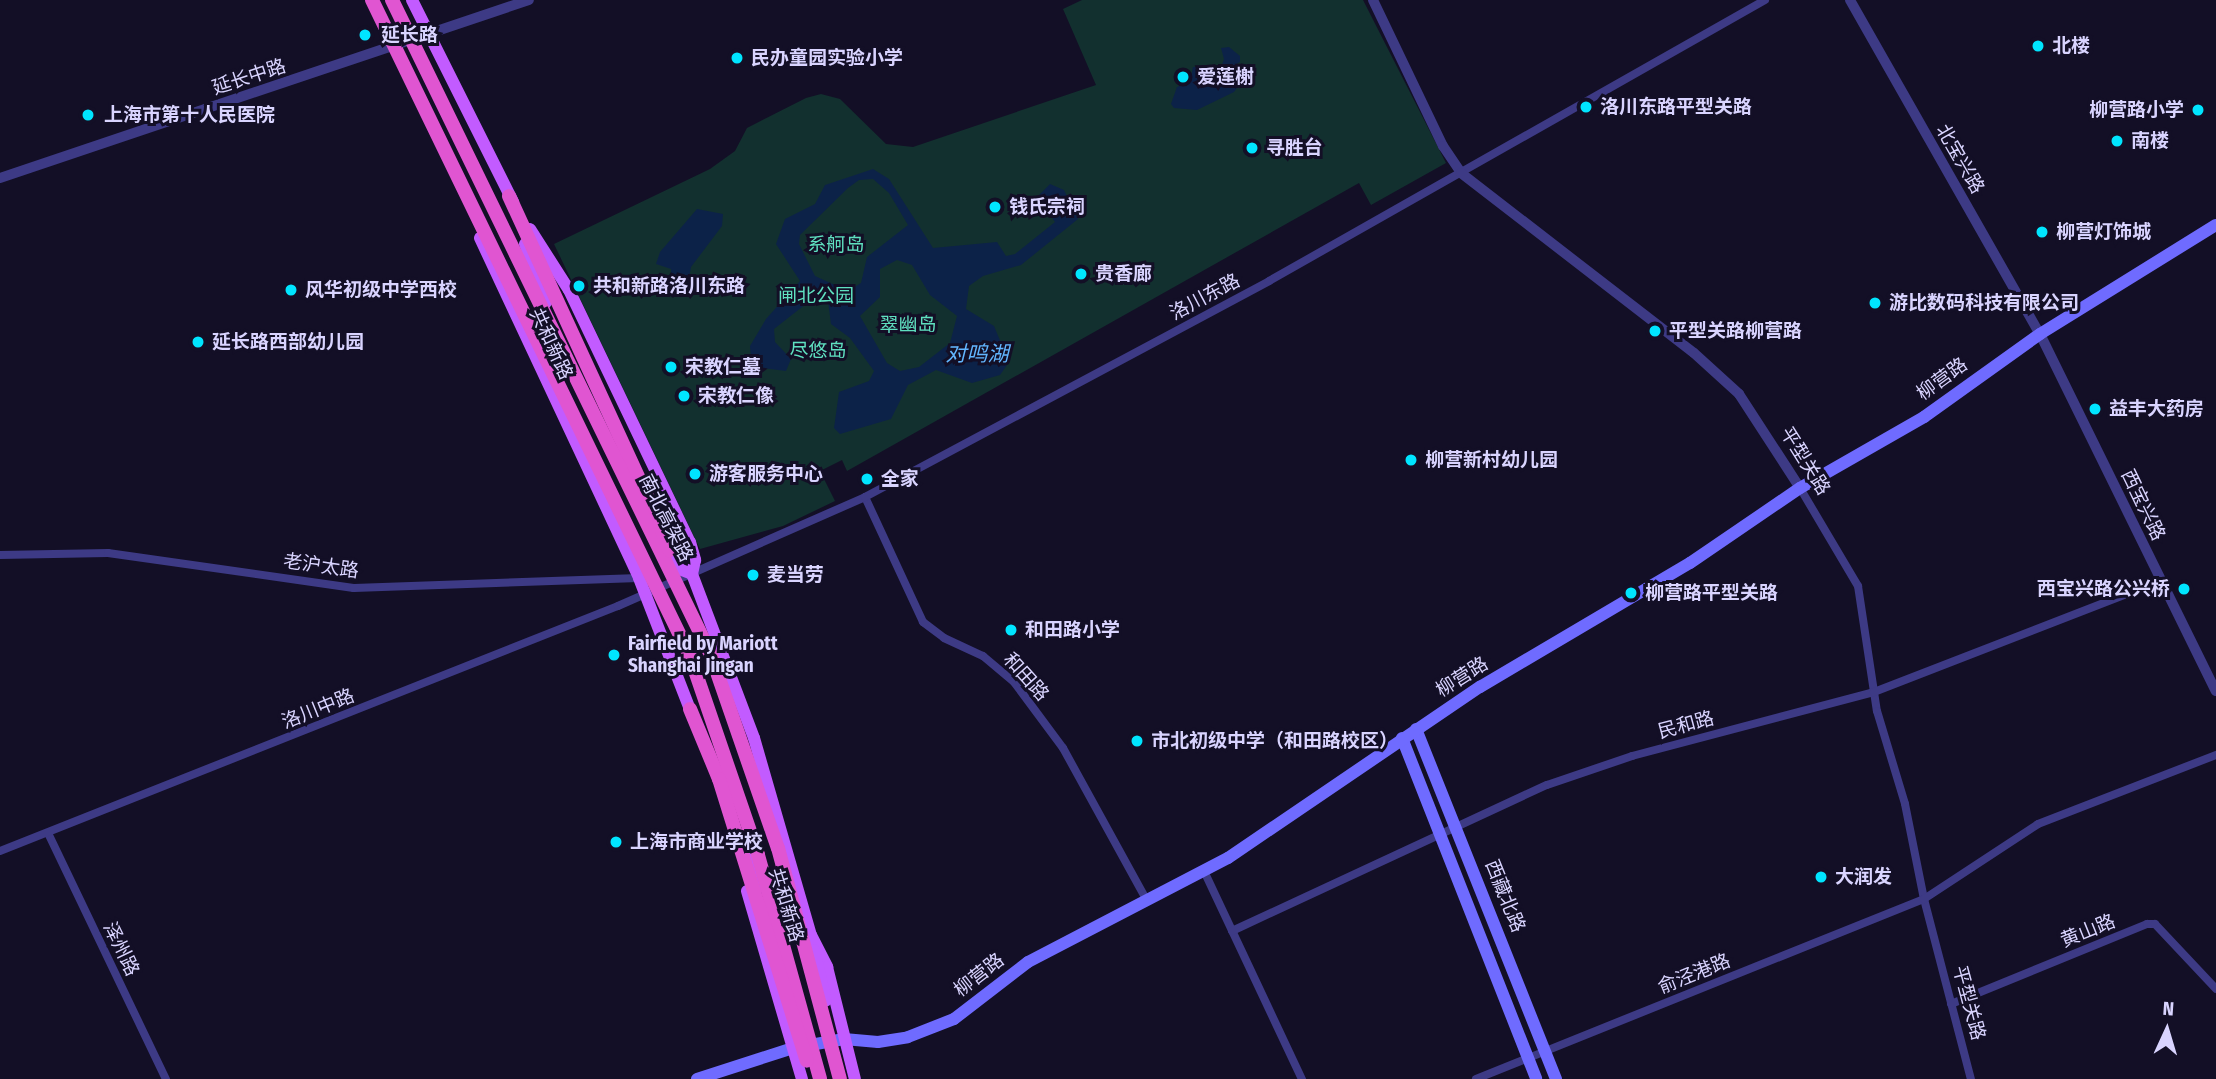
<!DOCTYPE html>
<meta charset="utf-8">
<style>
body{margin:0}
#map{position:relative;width:2216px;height:1079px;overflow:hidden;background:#130f26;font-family:"Fira Sans Condensed","Noto Sans SC",sans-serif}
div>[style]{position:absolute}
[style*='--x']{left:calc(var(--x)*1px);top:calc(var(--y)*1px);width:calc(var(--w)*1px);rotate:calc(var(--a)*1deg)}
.green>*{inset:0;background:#12302f}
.water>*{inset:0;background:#0c2248}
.minor>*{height:8px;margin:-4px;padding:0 4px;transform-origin:4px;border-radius:4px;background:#3d3a85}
.tertiary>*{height:10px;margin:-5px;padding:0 5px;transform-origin:5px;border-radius:5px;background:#3d3a85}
.secondary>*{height:12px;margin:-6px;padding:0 6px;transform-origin:6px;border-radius:6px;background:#6f6bff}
.primary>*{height:12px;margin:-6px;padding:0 6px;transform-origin:6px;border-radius:6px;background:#c25bff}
.trunk>*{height:14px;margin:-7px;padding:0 7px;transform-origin:7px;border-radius:7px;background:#e055d1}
.trunk-bridge>*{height:14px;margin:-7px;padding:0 7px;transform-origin:7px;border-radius:7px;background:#e055d1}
.dots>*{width:19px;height:19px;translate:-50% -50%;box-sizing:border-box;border:4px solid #130f26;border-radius:50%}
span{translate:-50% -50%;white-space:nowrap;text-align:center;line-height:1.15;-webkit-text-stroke:6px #130f26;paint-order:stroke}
.poi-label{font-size:19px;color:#d9d4ff;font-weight:700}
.left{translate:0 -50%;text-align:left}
.right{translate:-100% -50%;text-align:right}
.street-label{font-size:19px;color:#d9d4ff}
.park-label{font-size:19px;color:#5fe0c0}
.water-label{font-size:21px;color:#62b6ff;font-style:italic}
.north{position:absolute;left:2132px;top:995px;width:70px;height:70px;-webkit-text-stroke:5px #130f26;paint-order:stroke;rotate:4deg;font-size:19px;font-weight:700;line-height:28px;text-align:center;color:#d9d4ff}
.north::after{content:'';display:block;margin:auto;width:24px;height:32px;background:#d9d4ff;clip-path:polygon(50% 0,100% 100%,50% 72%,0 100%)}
</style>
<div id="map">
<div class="green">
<i style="clip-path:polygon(1082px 0,1363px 0,1446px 163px,1371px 205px,1359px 183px,847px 471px,842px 460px,820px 471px,835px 501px,783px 526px,700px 549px,554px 244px,710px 169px,735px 151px,747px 128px,806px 98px,821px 94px,840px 99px,886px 144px,913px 147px,1096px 85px,1063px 9px)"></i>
</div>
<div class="water">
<i style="clip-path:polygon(1229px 47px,1240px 56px,1240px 62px,1233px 66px,1240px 84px,1234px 92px,1197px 110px,1174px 108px,1171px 104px,1177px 87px,1190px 82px,1193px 67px,1201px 67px,1204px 81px,1216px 82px,1224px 59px,1221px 48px)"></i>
<i style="clip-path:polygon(evenodd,873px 169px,889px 179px,933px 248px,997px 242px,1006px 256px,1015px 254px,1055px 222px,1037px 197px,1050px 184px,1064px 190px,1078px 219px,1021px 265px,983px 276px,969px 286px,966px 309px,994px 326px,1006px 355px,1007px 365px,1000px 375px,972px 383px,936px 370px,908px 385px,891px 419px,840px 434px,834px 428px,839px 392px,869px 381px,874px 371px,850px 338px,831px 324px,828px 301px,811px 300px,774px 329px,775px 342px,791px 359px,786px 371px,761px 368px,751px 358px,750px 346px,766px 319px,800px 281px,776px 244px,785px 219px,815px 204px,825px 185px,873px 169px,873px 179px,889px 193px,908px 225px,867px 257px,861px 283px,848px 291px,815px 276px,799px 244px,800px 235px,848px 188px,859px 180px,873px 179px,873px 169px,897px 260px,912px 265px,930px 295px,957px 316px,950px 343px,919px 367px,900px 371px,887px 363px,860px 316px,880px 297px,880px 269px,897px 260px)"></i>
<i style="clip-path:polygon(697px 209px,723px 214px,722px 226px,691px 267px,689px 278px,671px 280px,671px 269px,656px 264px,660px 252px)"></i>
</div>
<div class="minor">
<i style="--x:1800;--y:488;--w:114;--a:59.4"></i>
<i style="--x:1858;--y:586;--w:126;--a:81.4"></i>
<i style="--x:1877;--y:711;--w:97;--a:73.2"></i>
<i style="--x:1905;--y:804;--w:97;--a:78.7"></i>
<i style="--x:1924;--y:899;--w:186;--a:75.4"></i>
<i style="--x:865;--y:497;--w:138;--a:65.1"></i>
<i style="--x:923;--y:622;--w:26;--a:37"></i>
<i style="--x:944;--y:638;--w:43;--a:24.8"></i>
<i style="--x:983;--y:656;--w:40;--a:40"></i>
<i style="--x:1014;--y:682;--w:82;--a:53.4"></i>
<i style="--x:1063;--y:748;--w:175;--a:61.2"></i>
<i style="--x:0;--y:555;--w:108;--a:-1.1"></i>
<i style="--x:108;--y:553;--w:248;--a:8.1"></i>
<i style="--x:354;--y:588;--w:285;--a:-2"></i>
<i style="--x:48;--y:833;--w:273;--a:64.4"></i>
<i style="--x:0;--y:851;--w:665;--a:-21.63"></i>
<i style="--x:618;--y:606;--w:270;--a:-23.8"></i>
<i style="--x:865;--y:497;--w:458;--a:-28.1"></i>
<i style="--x:1269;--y:281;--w:570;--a:-29.53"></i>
<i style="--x:1204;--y:871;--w:230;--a:64.8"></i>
<i style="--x:1232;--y:931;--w:347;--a:-24.9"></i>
<i style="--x:1547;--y:785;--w:90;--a:-18.8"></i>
<i style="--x:1632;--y:756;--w:250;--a:-14.8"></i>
<i style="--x:1874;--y:692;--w:307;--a:-21.2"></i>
<i style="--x:1951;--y:1004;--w:212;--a:-22.2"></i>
<i style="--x:2147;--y:924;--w:8;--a:0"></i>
<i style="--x:2155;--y:924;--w:89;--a:46.8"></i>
<i style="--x:1476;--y:1079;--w:483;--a:-21.9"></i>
<i style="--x:1924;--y:899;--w:136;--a:-33.3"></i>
<i style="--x:2038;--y:824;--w:191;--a:-21.2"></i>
</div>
<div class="tertiary">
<i style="--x:1373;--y:0;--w:162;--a:64.4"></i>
<i style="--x:1443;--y:146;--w:32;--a:56"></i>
<i style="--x:1461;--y:173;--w:294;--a:37.7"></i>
<i style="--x:1694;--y:353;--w:61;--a:42.3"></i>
<i style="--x:1739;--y:394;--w:112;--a:57"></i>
<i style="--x:1850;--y:0;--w:384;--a:60.4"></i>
<i style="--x:2040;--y:334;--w:398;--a:63.8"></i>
<i style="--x:0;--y:178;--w:558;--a:-18.6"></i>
</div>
<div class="secondary">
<i style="--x:1416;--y:729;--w:377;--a:68.2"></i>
<i style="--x:1402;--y:738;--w:366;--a:68.5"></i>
<i style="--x:697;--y:1079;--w:101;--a:-17.9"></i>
<i style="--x:793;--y:1048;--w:52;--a:-10"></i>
<i style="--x:844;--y:1039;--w:34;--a:5"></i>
<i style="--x:878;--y:1042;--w:30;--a:-9"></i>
<i style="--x:908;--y:1037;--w:49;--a:-21.4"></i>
<i style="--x:954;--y:1019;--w:93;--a:-37.6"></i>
<i style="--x:1028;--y:962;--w:225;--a:-27.5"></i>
<i style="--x:1228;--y:858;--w:305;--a:-34.2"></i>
<i style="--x:1480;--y:687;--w:244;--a:-30.6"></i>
<i style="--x:1690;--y:563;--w:133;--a:-34.3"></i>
<i style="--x:1800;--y:488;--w:143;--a:-29.8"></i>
<i style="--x:1924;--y:417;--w:143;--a:-35.6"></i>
<i style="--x:2040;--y:334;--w:207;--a:-31.8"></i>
</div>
<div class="primary">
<i style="--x:412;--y:0;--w:226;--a:63.4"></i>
<i style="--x:530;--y:229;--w:72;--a:57.4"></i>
<i style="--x:569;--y:290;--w:280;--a:64.4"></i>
<i style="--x:690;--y:542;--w:19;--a:74"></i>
<i style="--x:695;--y:560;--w:14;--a:102"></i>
<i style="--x:692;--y:574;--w:175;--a:69.3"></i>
<i style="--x:754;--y:738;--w:205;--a:73.9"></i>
<i style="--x:811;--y:935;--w:36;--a:63"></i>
<i style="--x:827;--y:967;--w:115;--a:76"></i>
<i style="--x:480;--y:238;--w:375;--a:64.9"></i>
<i style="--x:639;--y:578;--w:149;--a:68.8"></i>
<i style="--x:525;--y:244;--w:62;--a:70.1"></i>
<i style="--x:665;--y:541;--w:31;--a:63"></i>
<i style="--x:679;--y:569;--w:14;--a:21"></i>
<i style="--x:744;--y:834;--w:55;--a:73.2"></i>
<i style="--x:747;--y:891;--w:196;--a:73.7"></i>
<i style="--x:814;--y:950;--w:52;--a:76.8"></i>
</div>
<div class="trunk">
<i style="--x:509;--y:196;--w:362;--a:65.3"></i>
<i style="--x:690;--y:709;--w:76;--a:67.5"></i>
</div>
<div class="trunk-bridge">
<i style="--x:372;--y:0;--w:729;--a:64.14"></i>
<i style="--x:690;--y:656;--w:210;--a:71.1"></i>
<i style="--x:758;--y:855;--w:232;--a:74.5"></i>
<i style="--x:392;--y:0;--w:729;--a:64.03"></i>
<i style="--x:711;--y:655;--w:204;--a:70.9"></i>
<i style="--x:778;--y:848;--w:239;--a:75"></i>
<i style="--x:660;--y:525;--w:27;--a:70"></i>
<i style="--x:719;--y:779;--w:295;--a:72.7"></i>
</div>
<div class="dots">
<i style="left:365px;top:35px;background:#00e5ff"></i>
<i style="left:2038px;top:46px;background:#00e5ff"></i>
<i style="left:737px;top:58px;background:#00e5ff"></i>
<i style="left:1183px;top:77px;background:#00e5ff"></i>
<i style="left:1586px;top:107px;background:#00e5ff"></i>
<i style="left:2198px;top:110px;background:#00e5ff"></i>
<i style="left:88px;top:115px;background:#00e5ff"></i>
<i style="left:2117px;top:141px;background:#00e5ff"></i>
<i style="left:1252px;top:148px;background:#00e5ff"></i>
<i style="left:995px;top:207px;background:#00e5ff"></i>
<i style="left:2042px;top:232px;background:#00e5ff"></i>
<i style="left:1081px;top:274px;background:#00e5ff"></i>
<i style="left:579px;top:286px;background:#00e5ff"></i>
<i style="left:291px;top:290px;background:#00e5ff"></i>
<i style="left:1875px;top:303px;background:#00e5ff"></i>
<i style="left:1655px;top:331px;background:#00e5ff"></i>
<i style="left:198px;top:342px;background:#00e5ff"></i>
<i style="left:671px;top:367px;background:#00e5ff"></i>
<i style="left:684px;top:396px;background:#00e5ff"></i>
<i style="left:2095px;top:409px;background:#00e5ff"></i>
<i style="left:1411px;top:460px;background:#00e5ff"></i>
<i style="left:695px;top:474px;background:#00e5ff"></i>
<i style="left:867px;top:479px;background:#00e5ff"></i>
<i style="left:753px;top:575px;background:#00e5ff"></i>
<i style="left:2184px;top:589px;background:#00e5ff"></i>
<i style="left:1631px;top:593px;background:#00e5ff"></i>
<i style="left:1011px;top:630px;background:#00e5ff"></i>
<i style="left:614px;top:655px;background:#00e5ff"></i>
<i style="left:1137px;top:741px;background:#00e5ff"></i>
<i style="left:616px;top:842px;background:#00e5ff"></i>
<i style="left:1821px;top:877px;background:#00e5ff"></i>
</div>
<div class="poi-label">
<span class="left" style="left:381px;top:35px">延长路</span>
<span class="left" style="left:2052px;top:46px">北楼</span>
<span class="left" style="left:751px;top:58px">民办童园实验小学</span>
<span class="left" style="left:1197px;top:77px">爱莲榭</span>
<span class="left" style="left:1600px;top:107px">洛川东路平型关路</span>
<span class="right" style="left:2184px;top:110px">柳营路小学</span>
<span class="left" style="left:104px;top:115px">上海市第十人民医院</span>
<span class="left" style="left:2131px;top:141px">南楼</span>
<span class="left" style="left:1266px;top:148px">寻胜台</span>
<span class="left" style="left:1009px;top:207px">钱氏宗祠</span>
<span class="left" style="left:2056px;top:232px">柳营灯饰城</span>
<span class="left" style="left:1095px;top:274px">贵香廊</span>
<span class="left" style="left:593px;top:286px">共和新路洛川东路</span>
<span class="left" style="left:305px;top:290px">风华初级中学西校</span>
<span class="left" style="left:1889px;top:303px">游比数码科技有限公司</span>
<span class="left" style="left:1669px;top:331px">平型关路柳营路</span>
<span class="left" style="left:212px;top:342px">延长路西部幼儿园</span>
<span class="left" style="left:685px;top:367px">宋教仁墓</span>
<span class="left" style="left:698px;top:396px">宋教仁像</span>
<span class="left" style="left:2109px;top:409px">益丰大药房</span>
<span class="left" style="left:1425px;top:460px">柳营新村幼儿园</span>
<span class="left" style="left:709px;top:474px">游客服务中心</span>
<span class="left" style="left:881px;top:479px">全家</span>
<span class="left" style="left:767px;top:575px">麦当劳</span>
<span class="right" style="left:2170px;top:589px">西宝兴路公兴桥</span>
<span class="left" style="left:1645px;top:593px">柳营路平型关路</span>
<span class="left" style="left:1025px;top:630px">和田路小学</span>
<span class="left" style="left:628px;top:655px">Fairfield by Mariott<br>Shanghai Jingan</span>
<span class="left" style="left:1151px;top:741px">市北初级中学（和田路校区）</span>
<span class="left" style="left:630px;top:842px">上海市商业学校</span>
<span class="left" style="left:1835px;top:877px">大润发</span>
</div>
<div class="street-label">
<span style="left:249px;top:77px;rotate:-18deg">延长中路</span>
<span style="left:1960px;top:159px;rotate:60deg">北宝兴路</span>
<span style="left:1205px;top:297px;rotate:-28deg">洛川东路</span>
<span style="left:551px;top:344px;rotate:65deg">共和新路</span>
<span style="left:1942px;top:379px;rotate:-36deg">柳营路</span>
<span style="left:1805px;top:461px;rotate:58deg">平型关路</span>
<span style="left:2143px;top:505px;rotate:64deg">西宝兴路</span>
<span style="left:666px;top:518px;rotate:63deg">南北高架路</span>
<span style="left:321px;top:566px;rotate:8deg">老沪太路</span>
<span style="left:1026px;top:677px;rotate:48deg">和田路</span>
<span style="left:1462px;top:677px;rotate:-32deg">柳营路</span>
<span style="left:318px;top:709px;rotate:-22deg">洛川中路</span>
<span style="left:1686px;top:725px;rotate:-15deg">民和路</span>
<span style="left:1505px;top:896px;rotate:68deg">西藏北路</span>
<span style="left:786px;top:905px;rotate:73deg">共和新路</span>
<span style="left:2088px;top:931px;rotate:-22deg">黄山路</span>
<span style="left:121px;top:949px;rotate:64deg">泽州路</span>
<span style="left:1694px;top:974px;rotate:-22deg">俞泾港路</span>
<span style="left:979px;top:975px;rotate:-38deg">柳营路</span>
<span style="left:1969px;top:1003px;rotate:75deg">平型关路</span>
</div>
<div class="park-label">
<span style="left:836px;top:245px">系舸岛</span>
<span style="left:816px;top:296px">闸北公园</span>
<span style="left:908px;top:325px">翠幽岛</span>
<span style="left:818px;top:351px">尽悠岛</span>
</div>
<div class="water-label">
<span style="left:977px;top:354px">对鸣湖</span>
</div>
<div class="north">N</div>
</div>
